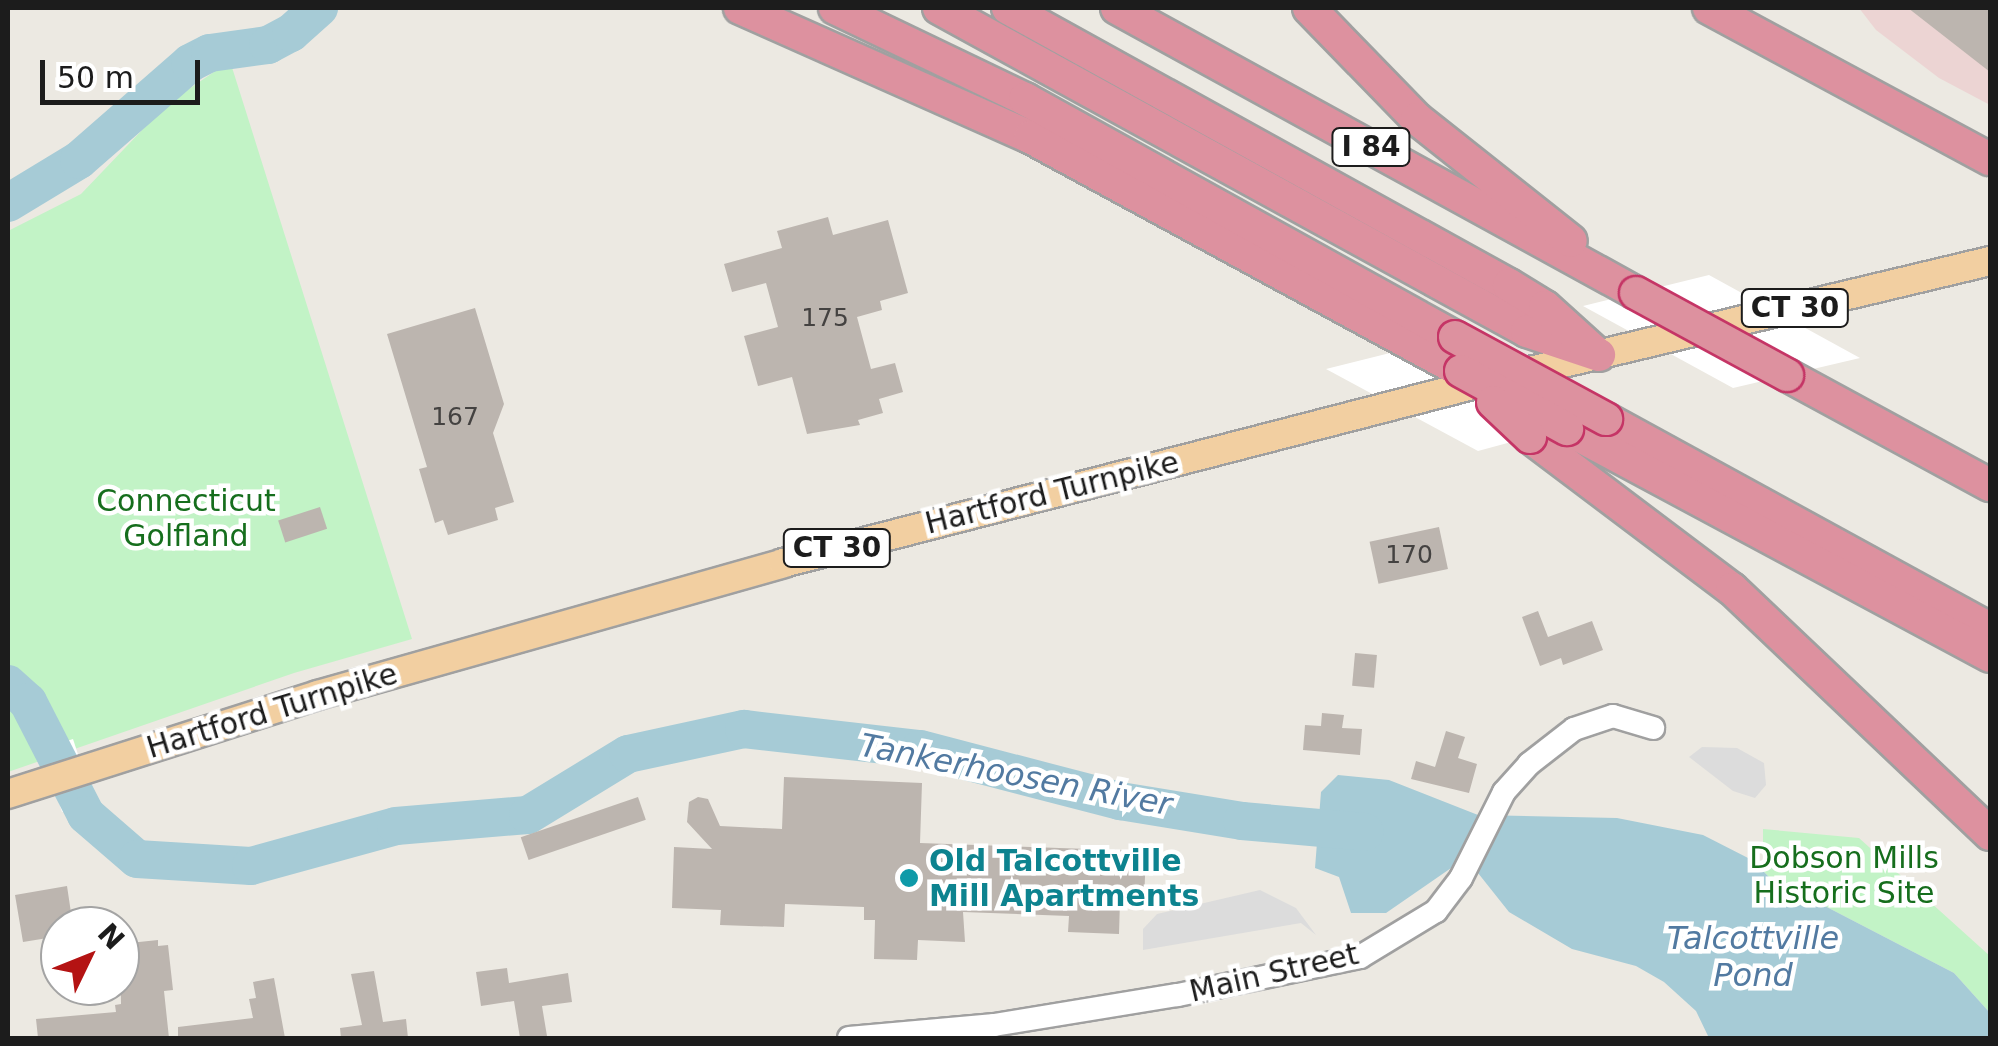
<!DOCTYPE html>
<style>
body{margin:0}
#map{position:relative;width:1998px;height:1046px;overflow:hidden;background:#ece9e2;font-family:"DejaVu Sans",sans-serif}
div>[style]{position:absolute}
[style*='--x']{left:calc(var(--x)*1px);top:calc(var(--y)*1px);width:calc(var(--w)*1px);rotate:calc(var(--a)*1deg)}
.commercial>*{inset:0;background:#ecd4d3}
.park>*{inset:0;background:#c2f3c6}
.parking>*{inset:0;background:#dcdcdc}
.water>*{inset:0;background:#a6cbd6}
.pier>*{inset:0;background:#fff;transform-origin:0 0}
.river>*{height:38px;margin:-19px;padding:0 19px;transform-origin:19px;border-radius:19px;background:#a6cbd6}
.building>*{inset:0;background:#bcb5af;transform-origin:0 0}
.roads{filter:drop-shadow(2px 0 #a0a0a0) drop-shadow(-2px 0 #a0a0a0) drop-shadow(0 2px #a0a0a0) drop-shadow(0 -2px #a0a0a0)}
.minor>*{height:22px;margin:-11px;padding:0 11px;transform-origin:11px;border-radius:11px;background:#fff}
.major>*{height:28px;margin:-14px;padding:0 14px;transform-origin:14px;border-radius:14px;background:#f2cfa1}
.highway>*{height:32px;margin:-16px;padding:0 16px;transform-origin:16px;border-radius:16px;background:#dd919f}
.bridges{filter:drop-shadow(2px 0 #c53566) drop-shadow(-2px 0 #c53566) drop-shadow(0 2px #c53566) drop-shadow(0 -2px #c53566)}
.highway-bridge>*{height:32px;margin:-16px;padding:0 16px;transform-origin:16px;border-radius:16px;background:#dd919f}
.dots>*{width:28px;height:28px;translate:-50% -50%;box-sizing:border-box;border:5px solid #fff;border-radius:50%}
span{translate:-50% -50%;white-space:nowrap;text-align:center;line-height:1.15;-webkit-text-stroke:9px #fff;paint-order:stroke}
.number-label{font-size:25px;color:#444241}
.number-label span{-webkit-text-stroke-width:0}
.shield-label span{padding:2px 8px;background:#fff;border:2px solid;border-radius:8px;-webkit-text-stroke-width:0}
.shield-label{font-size:28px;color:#1c1c1c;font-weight:700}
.street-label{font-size:30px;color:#1c1c1c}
.park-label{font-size:30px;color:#166e1d}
.culture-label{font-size:30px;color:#0d838f;font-weight:700}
.left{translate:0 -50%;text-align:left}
.water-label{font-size:32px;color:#527aa1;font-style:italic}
.frame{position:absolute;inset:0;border:10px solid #1c1c1c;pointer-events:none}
.north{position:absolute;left:40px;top:906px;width:100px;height:100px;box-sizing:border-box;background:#fff;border:2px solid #a4a4a4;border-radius:50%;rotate:47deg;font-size:28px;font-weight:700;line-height:40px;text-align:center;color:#1c1c1c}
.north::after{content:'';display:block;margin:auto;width:35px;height:45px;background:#b41313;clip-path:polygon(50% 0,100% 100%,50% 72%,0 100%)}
.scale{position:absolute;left:40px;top:60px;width:160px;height:45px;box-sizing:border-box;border:5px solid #1c1c1c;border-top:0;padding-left:12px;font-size:30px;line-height:35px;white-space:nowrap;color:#1c1c1c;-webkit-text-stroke:8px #fff;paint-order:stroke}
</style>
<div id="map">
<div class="commercial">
<i style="clip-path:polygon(1859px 8px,1990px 8px,1990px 105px,1939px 78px,1876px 30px)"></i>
</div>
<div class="park">
<i style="clip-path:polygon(230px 61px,412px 639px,294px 673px,8px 772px,8px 231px,81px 194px,167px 104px)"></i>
<i style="clip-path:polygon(1763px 829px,1859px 838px,1990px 956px,1990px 1013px,1954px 973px,1769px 877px,1763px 871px)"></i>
</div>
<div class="parking">
<i style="clip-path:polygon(1702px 747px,1737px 748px,1764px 763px,1766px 785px,1755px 798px,1733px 791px,1689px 757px)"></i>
<i style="clip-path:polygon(1260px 890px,1296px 908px,1316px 935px,1301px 923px,1143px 950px,1143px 929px,1157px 914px)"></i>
</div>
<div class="water">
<i style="clip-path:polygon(1338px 775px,1389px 780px,1478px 815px,1617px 818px,1703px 835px,1752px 860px,1769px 877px,1954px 973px,1990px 1013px,1990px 1038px,1709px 1038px,1696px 1011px,1664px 982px,1636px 966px,1572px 949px,1509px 912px,1478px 873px,1454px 866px,1386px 913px,1351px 913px,1339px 877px,1315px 868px,1321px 792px)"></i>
</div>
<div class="pier">
<i style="clip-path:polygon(1709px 275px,1860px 358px,1733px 388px,1583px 306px)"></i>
<i style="clip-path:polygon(1474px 332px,1530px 437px,1478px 451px,1326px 369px)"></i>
<i style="left:73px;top:739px;width:66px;height:33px;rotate:72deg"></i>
</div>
<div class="river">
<i style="--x:8;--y:203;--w:83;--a:-31.2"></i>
<i style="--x:79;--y:160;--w:147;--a:-41.1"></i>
<i style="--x:190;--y:63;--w:22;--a:-27"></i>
<i style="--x:210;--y:53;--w:59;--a:-7.9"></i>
<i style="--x:268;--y:45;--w:26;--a:-28"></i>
<i style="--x:291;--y:33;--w:38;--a:-42"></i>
<i style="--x:8;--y:684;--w:27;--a:42"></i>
<i style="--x:28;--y:702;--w:127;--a:62.8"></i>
<i style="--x:86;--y:815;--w:67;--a:40.8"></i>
<i style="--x:137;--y:859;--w:114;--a:3.5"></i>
<i style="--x:251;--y:866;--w:150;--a:-15.4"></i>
<i style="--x:396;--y:826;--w:132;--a:-4.8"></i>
<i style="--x:528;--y:815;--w:117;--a:-31.4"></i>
<i style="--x:628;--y:754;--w:119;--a:-12.2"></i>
<i style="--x:744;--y:729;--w:177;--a:6.5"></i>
<i style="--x:920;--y:749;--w:207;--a:14.6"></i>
<i style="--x:1120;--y:801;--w:124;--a:9.3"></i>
<i style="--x:1242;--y:821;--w:123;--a:5.1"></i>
</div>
<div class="building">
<i style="clip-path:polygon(1908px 8px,1990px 8px,1990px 72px)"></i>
<i style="clip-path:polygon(828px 217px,833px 235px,888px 220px,908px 293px,880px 301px,882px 310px,857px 317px,871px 369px,895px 363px,903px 392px,879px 399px,883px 413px,858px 420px,860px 425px,807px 434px,792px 377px,758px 386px,744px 336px,778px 327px,766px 283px,732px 292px,724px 264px,782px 248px,777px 231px)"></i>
<i style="clip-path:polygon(475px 308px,504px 404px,493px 433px,514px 502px,495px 508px,498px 520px,448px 535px,443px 520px,435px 523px,419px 469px,427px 467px,387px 334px)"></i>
<i style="left:320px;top:507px;width:23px;height:44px;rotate:72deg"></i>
<i style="left:1439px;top:527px;width:43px;height:71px;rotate:78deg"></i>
<i style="clip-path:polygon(1538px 611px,1548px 637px,1592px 621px,1603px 650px,1563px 665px,1561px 658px,1540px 666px,1522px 617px)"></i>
<i style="left:1355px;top:653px;width:22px;height:33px;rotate:5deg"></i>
<i style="clip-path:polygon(1322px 713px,1344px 715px,1342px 728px,1362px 729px,1360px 755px,1303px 750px,1305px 725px,1321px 726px)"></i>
<i style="clip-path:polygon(1446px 731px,1465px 737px,1458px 758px,1477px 764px,1469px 793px,1411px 779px,1416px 761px,1435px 767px)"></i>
<i style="clip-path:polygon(784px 777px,922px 783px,920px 843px,1146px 851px,1144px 902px,1120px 901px,1119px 934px,1068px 932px,1069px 916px,963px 912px,965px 942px,918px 940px,917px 960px,874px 959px,875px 920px,864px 920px,864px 907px,785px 904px,784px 927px,720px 925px,721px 910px,672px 908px,674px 847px,712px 849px,687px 822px,689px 802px,698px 797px,708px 799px,720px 826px,782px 829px)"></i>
<i style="left:638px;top:797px;width:24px;height:124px;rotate:71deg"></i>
<i style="clip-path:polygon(67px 886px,73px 926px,60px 926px,60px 936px,23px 942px,15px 895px)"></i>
<i style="clip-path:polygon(158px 940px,158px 946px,168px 945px,173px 990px,164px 991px,169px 1038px,38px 1038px,36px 1019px,116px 1012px,115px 1005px,121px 1004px,120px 944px)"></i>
<i style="clip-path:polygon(507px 968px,509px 983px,568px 973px,572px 1002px,542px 1006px,547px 1036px,520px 1038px,514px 1001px,481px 1006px,476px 972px)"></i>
<i style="clip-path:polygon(374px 971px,383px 1022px,406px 1019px,408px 1038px,341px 1038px,340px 1028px,362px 1025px,351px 974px)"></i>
<i style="clip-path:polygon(274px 978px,285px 1038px,178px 1038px,178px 1027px,253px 1018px,249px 999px,256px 998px,253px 982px)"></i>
</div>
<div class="roads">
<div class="minor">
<i style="--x:849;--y:1038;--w:146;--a:-5.1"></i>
<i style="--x:994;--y:1025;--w:186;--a:-9.3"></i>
<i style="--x:1178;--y:995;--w:186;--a:-11.8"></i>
<i style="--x:1360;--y:957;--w:89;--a:-31.2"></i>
<i style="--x:1436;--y:911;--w:41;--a:-52.9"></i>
<i style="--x:1461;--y:878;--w:96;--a:-63.4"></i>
<i style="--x:1504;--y:792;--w:38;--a:-48"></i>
<i style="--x:1529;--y:764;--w:57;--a:-37.9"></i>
<i style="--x:1574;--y:729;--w:41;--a:-18.4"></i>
<i style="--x:1613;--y:716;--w:42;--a:16.7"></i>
</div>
<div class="major">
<i style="--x:8;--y:794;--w:325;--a:-17.7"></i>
<i style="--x:318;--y:695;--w:483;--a:-15.8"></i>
<i style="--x:783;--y:563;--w:724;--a:-14.48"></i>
<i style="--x:1484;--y:382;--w:520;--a:-13.45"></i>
</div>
<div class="highway">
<i style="--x:740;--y:8;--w:317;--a:24"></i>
<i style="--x:1030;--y:137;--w:490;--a:28.5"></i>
<i style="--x:835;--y:8;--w:211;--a:25.6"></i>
<i style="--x:1025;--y:99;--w:491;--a:29"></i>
<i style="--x:939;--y:8;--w:671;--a:28.78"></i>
<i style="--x:1527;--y:331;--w:76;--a:18.4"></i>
<i style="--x:1008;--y:8;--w:572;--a:28.94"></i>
<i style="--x:1509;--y:285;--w:42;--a:31.4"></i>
<i style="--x:1545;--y:307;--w:67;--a:42"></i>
<i style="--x:1117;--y:8;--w:592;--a:28.77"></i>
<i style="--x:1309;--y:8;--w:155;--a:45.8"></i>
<i style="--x:1417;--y:119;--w:196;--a:38.4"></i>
<i style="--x:1709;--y:8;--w:319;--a:28.3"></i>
<i style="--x:1787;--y:375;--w:231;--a:28.5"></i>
<i style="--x:1606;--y:419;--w:438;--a:28.7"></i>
<i style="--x:1567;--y:429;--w:480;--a:28.2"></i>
<i style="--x:1530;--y:437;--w:253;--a:37"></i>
<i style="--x:1732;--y:589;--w:356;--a:43.5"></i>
</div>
</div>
<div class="bridges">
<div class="highway-bridge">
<i style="--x:1636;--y:293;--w:172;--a:28.5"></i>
<i style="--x:1455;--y:337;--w:172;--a:28.5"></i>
<i style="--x:1461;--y:371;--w:121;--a:28.7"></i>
<i style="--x:1493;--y:402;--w:51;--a:43.4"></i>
</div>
</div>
<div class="dots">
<i style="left:909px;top:878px;background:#0f9aa8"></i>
</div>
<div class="number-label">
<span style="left:825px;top:318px">175</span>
<span style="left:455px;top:417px">167</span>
<span style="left:1409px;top:555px">170</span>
</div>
<div class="shield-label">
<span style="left:1371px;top:147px">I 84</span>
<span style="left:1795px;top:308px">CT 30</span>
<span style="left:837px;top:548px">CT 30</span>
</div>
<div class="street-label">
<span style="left:1052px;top:493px;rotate:-14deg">Hartford Turnpike</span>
<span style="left:272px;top:711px;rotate:-17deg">Hartford Turnpike</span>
<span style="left:1274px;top:973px;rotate:-13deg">Main Street</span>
</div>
<div class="park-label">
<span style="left:186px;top:518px">Connecticut<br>Golfland</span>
<span style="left:1844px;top:875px">Dobson Mills<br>Historic Site</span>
</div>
<div class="culture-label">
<span class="left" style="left:929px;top:878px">Old Talcottville<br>Mill Apartments</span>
</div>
<div class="water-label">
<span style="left:1016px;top:775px;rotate:11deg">Tankerhoosen River</span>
<span style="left:1753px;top:957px">Talcottville<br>Pond</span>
</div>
<div class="frame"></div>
<div class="north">N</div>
<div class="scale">50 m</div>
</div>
